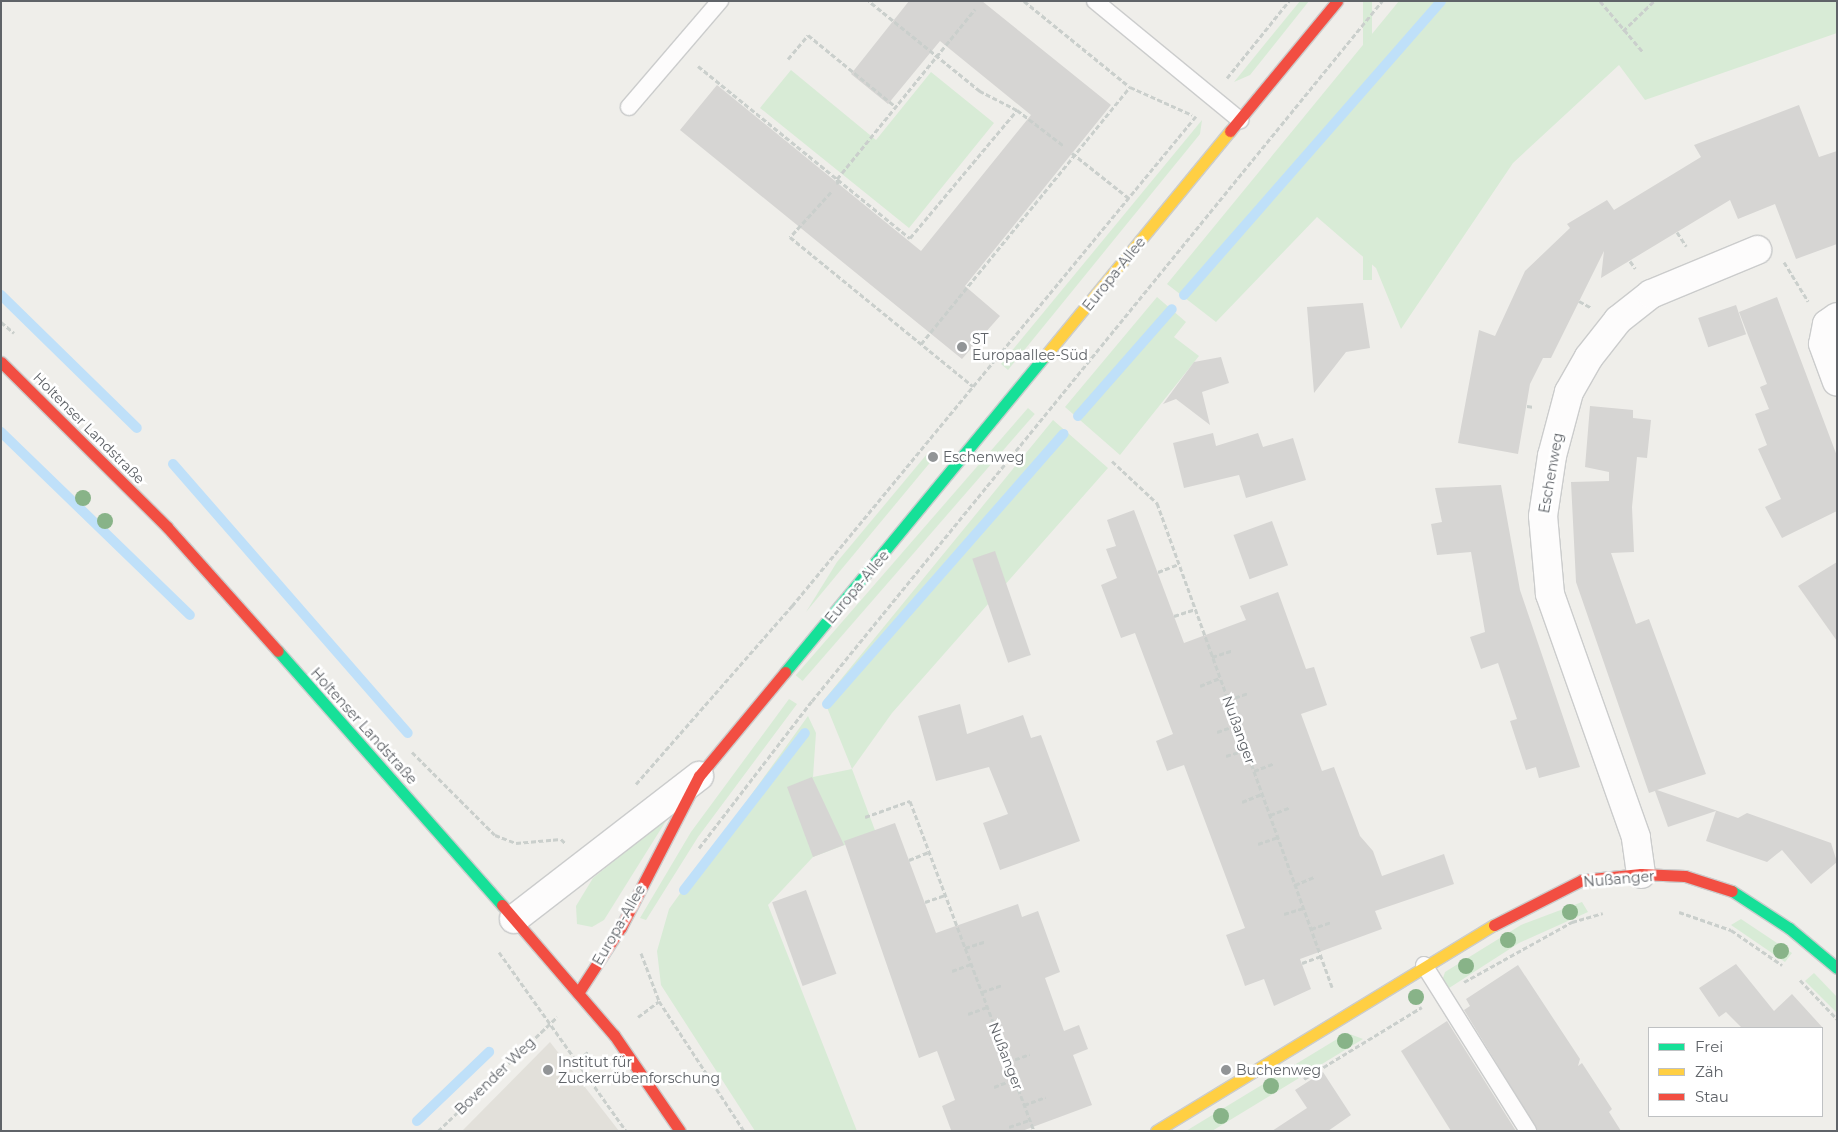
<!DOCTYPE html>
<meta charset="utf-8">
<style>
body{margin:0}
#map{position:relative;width:1838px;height:1132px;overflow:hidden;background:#efeeea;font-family:Montserrat,sans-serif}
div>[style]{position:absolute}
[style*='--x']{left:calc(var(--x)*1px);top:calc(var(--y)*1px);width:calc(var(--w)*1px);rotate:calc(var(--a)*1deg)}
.education>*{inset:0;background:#e2e0da}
.green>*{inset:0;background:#d8ebd6;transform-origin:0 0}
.stream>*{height:10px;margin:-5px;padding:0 5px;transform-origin:5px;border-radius:5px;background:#bfe0f9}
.building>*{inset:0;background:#d6d5d3;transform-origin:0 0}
.path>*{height:3px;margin-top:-1.5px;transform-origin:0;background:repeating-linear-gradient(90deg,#cacfcc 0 5px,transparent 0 7.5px)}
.roads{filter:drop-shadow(1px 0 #cbcccc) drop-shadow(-1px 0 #cbcccc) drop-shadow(0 1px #cbcccc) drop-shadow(0 -1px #cbcccc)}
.lane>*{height:16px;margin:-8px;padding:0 8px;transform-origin:8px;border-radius:8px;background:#fdfcfc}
.street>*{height:28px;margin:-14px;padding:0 14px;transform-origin:14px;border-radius:14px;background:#fdfcfc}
.fast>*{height:11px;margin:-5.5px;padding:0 5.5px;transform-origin:5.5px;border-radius:5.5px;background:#16e098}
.slow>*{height:11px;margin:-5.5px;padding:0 5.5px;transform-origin:5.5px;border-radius:5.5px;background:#ffcf43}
.jam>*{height:11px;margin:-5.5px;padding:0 5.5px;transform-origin:5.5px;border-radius:5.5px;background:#f24e42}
.trees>*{width:16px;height:16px;margin:-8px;border-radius:50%;background:#88b388}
.dots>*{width:14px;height:14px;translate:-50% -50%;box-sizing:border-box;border:2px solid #fff;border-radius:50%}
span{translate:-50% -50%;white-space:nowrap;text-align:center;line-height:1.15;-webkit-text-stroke:5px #fff;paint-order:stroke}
.street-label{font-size:14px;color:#5f6368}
.poi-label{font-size:14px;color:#5f6368}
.left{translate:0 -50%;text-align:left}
.frame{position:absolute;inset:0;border:2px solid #5f6368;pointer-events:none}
.legend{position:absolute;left:1648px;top:1027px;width:175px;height:90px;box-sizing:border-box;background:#fff;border:1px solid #bfc1c3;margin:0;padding:6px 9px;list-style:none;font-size:15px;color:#5f6368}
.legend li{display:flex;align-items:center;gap:10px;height:25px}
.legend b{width:25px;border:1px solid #bfc1c3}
</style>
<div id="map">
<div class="education">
<i style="clip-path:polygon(550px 1042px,619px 1131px,462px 1131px)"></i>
</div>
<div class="green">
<i style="clip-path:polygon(1300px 1px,1309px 1px,1250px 75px,1234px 82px)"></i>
<i style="left:1363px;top:1px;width:9px;height:279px"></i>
<i style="clip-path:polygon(1399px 1px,1837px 1px,1837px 33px,1645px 100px,1619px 65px,1513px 163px,1401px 329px,1376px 268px,1317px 217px,1216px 322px,1167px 284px)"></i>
<i style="clip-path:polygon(791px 70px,876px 140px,931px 72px,994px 123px,909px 228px,760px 108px)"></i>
<i style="clip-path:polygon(1202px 120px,1200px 134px,1008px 370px,1001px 364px)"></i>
<i style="clip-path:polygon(1157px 297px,1186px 322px,1174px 337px,1199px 356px,1120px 455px,1065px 407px)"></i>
<i style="left:1028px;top:408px;width:9px;height:354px;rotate:41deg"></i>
<i style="clip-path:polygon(1053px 420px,1108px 468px,892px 713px,852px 769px,876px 833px,813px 857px,768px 905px,857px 1131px,755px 1131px,661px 985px,657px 951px,669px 909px,808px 716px,816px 733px,813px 777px,852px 769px,824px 700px)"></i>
<i style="clip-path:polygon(927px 454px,933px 459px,806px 612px,837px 562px)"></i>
<i style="clip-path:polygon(789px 699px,797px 704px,698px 837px,646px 920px,640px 918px,691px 832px)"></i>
<i style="clip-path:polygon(669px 816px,604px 920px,592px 927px,577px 924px,576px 906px,593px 878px)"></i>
<i style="clip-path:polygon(1582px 902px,1588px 912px,1519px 943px,1446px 990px,1441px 984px,1445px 972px,1521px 925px)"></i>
<i style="clip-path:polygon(1741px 919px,1792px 953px,1785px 962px,1731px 925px)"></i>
<i style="clip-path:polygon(1814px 973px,1837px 997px,1837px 1013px,1805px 981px)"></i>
<i style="clip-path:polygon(1347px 1033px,1363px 1039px,1212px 1131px,1186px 1131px)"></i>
</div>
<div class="stream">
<i style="--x:1;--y:295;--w:190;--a:44.4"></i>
<i style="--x:1184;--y:295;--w:390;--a:-48.8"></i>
<i style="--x:1078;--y:416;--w:142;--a:-48.7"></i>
<i style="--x:1;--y:432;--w:263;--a:44.1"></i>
<i style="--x:173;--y:464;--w:357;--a:48.9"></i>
<i style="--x:827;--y:704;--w:359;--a:-48.8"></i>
<i style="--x:684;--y:890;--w:198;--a:-52.4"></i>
<i style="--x:417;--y:1121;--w:100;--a:-43.8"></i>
</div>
<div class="building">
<i style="clip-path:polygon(909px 1px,982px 1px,1111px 105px,965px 286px,1000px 316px,962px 359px,680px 130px,717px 85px,921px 251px,1031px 115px,940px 41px,888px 104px,851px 74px)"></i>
<i style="clip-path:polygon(1799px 105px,1819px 157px,1837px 151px,1837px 244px,1796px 259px,1775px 204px,1738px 219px,1730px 200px,1601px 278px,1604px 251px,1551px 358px,1543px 358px,1530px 384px,1518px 454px,1458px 443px,1479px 330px,1495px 336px,1525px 271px,1570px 228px,1567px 224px,1607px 200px,1614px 210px,1701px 157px,1694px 145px)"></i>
<i style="clip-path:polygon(1777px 297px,1837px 456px,1837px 511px,1782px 538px,1765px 507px,1781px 499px,1758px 449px,1767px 445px,1755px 414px,1769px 409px,1760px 387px,1767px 384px,1739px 312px)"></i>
<i style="clip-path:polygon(1363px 303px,1370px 348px,1346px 352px,1314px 393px,1307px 307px)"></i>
<i style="left:1736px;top:305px;width:31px;height:40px;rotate:71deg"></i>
<i style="clip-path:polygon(1221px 357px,1229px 383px,1202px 392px,1210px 425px,1176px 399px,1163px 404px,1194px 362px)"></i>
<i style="clip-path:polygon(1590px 406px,1633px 410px,1633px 418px,1651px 420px,1647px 458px,1637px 457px,1632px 507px,1634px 552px,1611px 553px,1636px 624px,1649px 619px,1706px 774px,1657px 790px,1738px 818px,1747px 813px,1831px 843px,1837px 862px,1811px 884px,1782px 850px,1767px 862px,1706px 841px,1716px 811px,1668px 827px,1655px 791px,1649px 793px,1576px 582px,1571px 482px,1609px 481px,1609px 472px,1585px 467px)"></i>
<i style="clip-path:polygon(1213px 433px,1216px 446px,1258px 433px,1263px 447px,1293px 438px,1306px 480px,1246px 498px,1239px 475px,1184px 488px,1173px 443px)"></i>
<i style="clip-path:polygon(1501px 485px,1520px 590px,1580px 767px,1539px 778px,1536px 767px,1526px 770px,1510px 721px,1517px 719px,1498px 663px,1481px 669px,1470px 637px,1485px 632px,1471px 552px,1437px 555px,1431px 524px,1442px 522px,1435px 488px)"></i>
<i style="clip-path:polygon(1134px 510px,1184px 643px,1246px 620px,1240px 606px,1278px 592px,1306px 669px,1314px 667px,1327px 705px,1301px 714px,1322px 771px,1334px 767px,1360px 836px,1373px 851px,1382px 876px,1444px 854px,1454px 884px,1375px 911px,1382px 929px,1300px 959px,1311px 989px,1274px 1006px,1264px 979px,1245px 986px,1242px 977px,1226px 935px,1245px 928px,1184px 765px,1167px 771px,1156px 741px,1173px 734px,1135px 633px,1121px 638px,1101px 585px,1117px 578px,1106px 549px,1116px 546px,1107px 520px)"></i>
<i style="left:1272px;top:521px;width:47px;height:41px;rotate:70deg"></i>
<i style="left:995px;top:551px;width:110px;height:24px;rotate:71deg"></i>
<i style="clip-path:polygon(1837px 562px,1837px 641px,1798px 586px)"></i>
<i style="clip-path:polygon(960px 704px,967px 734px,1023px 715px,1031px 738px,1041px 735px,1080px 841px,1000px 870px,983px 823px,1008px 814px,989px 767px,936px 781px,918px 716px)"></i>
<i style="clip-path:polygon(812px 777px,844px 845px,813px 857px,787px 787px)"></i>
<i style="clip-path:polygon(895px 823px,936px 933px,1018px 904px,1022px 917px,1038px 911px,1060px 972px,1045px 978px,1064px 1031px,1079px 1025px,1088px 1049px,1073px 1055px,1092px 1105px,1022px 1131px,951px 1130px,942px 1106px,955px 1100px,937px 1051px,919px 1058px,844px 841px)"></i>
<i style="left:806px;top:890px;width:89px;height:36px;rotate:70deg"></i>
<i style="clip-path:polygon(1736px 964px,1774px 1011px,1792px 994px,1823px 1028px,1742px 1028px,1726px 1012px,1719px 1017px,1699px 988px)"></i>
<i style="clip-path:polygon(1518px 965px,1580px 1059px,1578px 1066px,1582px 1063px,1612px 1109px,1609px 1112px,1621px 1131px,1538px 1131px,1464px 1010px,1470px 1006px,1466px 999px)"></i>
<i style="clip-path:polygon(1447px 1021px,1516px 1131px,1451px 1131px,1401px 1051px)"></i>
<i style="clip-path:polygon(1323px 1072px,1351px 1115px,1328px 1131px,1272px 1131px,1307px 1108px,1295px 1090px)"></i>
</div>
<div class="path">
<i style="--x:1024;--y:1;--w:136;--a:39.1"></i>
<i style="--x:1130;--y:87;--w:68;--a:24.3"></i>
<i style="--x:1600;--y:1;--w:67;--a:49.9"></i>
<i style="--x:1623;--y:31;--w:43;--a:-44.1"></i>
<i style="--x:788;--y:59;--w:31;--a:-50"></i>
<i style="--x:808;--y:35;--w:114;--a:39.3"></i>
<i style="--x:698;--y:66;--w:273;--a:39.1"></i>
<i style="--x:910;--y:238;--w:167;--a:-50.1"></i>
<i style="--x:1017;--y:110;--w:42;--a:-152.8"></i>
<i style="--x:980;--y:91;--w:143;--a:-141"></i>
<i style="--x:1227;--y:78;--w:99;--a:-51.2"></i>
<i style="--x:1017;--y:110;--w:59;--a:37.5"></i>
<i style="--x:1072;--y:153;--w:74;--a:38.4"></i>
<i style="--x:838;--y:184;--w:5;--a:-101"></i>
<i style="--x:837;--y:179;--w:219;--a:-50.9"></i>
<i style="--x:831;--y:192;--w:61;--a:132.3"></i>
<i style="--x:790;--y:237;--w:236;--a:39.2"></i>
<i style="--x:1677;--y:232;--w:17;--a:57"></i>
<i style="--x:1630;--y:261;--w:9;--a:54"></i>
<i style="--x:1784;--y:262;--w:46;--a:58.4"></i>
<i style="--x:1579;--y:301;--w:13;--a:29"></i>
<i style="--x:1;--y:322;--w:17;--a:40"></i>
<i style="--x:921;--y:344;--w:331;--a:-50.9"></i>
<i style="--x:1527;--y:406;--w:7;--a:8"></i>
<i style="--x:1112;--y:461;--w:62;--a:43"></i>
<i style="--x:1157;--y:503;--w:515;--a:70.12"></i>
<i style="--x:1158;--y:572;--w:22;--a:-21"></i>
<i style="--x:1174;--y:616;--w:22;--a:-18"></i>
<i style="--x:1212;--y:657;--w:22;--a:-18"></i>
<i style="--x:1200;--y:686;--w:22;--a:-22"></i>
<i style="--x:1228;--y:700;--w:21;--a:-19"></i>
<i style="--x:1217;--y:732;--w:21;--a:-19"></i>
<i style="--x:412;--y:752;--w:117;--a:45"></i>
<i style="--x:495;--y:835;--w:22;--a:21"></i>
<i style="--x:516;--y:843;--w:45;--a:-5.1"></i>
<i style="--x:561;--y:839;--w:6;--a:45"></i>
<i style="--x:1226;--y:756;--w:21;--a:-17"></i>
<i style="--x:1254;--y:771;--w:22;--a:-21"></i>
<i style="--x:636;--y:784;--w:237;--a:-48.8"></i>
<i style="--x:792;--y:606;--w:635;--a:-50.49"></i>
<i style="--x:1242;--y:802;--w:22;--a:-22"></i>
<i style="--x:1270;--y:815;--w:22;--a:-21"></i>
<i style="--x:865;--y:817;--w:48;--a:-19.6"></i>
<i style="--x:910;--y:801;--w:353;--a:69.4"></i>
<i style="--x:1258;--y:844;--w:21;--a:-19"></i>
<i style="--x:699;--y:848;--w:185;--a:-52.5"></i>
<i style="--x:812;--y:701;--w:903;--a:-50.84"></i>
<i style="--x:909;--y:860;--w:22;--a:-22"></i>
<i style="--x:1295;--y:885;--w:21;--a:-23"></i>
<i style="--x:925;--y:902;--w:21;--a:-19"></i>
<i style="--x:1679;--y:912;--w:55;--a:19.1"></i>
<i style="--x:1731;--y:930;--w:62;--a:34.5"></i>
<i style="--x:1284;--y:914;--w:21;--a:-17"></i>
<i style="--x:1311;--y:929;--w:21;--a:-19"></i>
<i style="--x:965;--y:948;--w:22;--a:-18"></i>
<i style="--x:499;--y:952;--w:219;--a:54.6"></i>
<i style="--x:641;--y:953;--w:51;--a:69.4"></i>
<i style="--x:659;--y:1001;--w:155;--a:56.8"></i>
<i style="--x:1302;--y:963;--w:20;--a:-20"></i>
<i style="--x:952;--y:971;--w:20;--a:-20"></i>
<i style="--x:1800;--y:980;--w:54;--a:46.5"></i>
<i style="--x:1464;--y:982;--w:124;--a:-29.1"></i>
<i style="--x:1572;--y:922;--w:32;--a:-16"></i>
<i style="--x:982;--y:992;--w:21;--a:-19"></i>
<i style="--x:968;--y:1014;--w:20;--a:-20"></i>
<i style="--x:638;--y:1017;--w:26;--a:-37"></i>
<i style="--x:578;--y:1060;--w:13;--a:-39"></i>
<i style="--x:1008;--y:1062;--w:23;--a:-20"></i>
<i style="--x:1304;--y:1079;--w:138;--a:-31.4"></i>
<i style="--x:994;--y:1087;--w:22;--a:-21"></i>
<i style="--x:1024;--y:1105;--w:23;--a:-20"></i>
<i style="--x:1009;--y:1127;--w:21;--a:-19"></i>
<i style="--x:438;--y:1131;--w:165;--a:-43.8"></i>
</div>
<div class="roads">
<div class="lane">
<i style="--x:1095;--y:1;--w:188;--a:39.4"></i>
<i style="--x:629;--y:107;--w:140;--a:-49.4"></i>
<i style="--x:1424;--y:965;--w:196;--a:57.9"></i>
</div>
<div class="street">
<i style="--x:1837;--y:317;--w:12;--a:145"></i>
<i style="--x:1827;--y:324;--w:20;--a:101"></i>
<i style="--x:1823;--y:344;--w:40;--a:69.8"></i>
<i style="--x:1641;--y:874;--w:37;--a:-98"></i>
<i style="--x:1636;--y:837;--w:258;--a:-109.5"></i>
<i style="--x:1550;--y:594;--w:78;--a:-95.1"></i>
<i style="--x:1543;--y:516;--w:61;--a:-81.5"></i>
<i style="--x:1552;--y:456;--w:66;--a:-75.1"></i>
<i style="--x:1569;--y:392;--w:40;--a:-60.3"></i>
<i style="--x:1589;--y:357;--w:47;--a:-51.9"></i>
<i style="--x:1618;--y:320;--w:42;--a:-38.2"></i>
<i style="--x:1651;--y:294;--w:115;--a:-22.5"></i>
<i style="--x:514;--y:919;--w:234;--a:-37.7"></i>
</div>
<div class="fast">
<i style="--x:278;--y:651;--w:339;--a:48.6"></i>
<i style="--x:785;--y:672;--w:409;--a:-50.6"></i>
<i style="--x:1732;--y:891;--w:68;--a:33"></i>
<i style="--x:1789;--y:928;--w:62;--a:39.8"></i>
</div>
<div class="slow">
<i style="--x:1045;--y:356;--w:291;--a:-50.6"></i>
<i style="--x:1156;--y:1131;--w:396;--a:-31.4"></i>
</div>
<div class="jam">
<i style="--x:1230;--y:131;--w:168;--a:-50.5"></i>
<i style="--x:1;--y:362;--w:234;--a:44.8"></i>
<i style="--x:167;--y:527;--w:166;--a:48.2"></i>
<i style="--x:502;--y:905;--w:172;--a:49.3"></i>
<i style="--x:614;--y:1035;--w:116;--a:55.5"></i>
<i style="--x:1494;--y:925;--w:99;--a:-27.1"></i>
<i style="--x:1582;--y:880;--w:59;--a:-5.8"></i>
<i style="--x:1641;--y:874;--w:44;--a:2.6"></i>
<i style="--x:1685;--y:876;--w:49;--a:17.7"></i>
<i style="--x:578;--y:993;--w:79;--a:-56.9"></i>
<i style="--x:621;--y:927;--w:170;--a:-62.7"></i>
<i style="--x:699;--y:776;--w:135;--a:-50.4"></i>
</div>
</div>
<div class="trees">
<i style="left:83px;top:498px"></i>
<i style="left:105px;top:521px"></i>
<i style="left:1570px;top:912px"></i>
<i style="left:1508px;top:940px"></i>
<i style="left:1781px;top:951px"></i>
<i style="left:1466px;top:966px"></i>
<i style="left:1416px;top:997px"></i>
<i style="left:1345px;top:1041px"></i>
<i style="left:1271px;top:1086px"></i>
<i style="left:1221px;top:1116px"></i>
</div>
<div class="dots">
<i style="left:962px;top:347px;background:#919496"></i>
<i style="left:933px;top:457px;background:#919496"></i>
<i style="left:548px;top:1070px;background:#919496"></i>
<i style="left:1226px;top:1070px;background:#919496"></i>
</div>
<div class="street-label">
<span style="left:1114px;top:274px;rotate:-51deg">Europa-Allee</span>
<span style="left:89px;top:428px;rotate:45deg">Holtenser Landstraße</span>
<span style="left:1551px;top:473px;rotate:-80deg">Eschenweg</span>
<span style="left:857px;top:587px;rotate:-50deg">Europa-Allee</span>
<span style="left:364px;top:726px;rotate:48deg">Holtenser Landstraße</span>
<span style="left:1239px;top:730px;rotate:70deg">Nußanger</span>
<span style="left:1619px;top:879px;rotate:-5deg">Nußanger</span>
<span style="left:619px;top:925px;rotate:-60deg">Europa-Allee</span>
<span style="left:1006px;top:1056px;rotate:69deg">Nußanger</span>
<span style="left:495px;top:1076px;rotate:-44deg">Bovender Weg</span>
</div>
<div class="poi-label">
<span class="left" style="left:972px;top:347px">ST<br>Europaallee-Süd</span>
<span class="left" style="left:943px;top:457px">Eschenweg</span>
<span class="left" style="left:558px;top:1070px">Institut für<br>Zuckerrübenforschung</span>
<span class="left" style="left:1236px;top:1070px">Buchenweg</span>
</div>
<div class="frame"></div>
<ul class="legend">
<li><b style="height:6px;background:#16e098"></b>Frei</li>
<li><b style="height:6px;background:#ffcf43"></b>Zäh</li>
<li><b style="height:6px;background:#f24e42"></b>Stau</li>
</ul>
</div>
